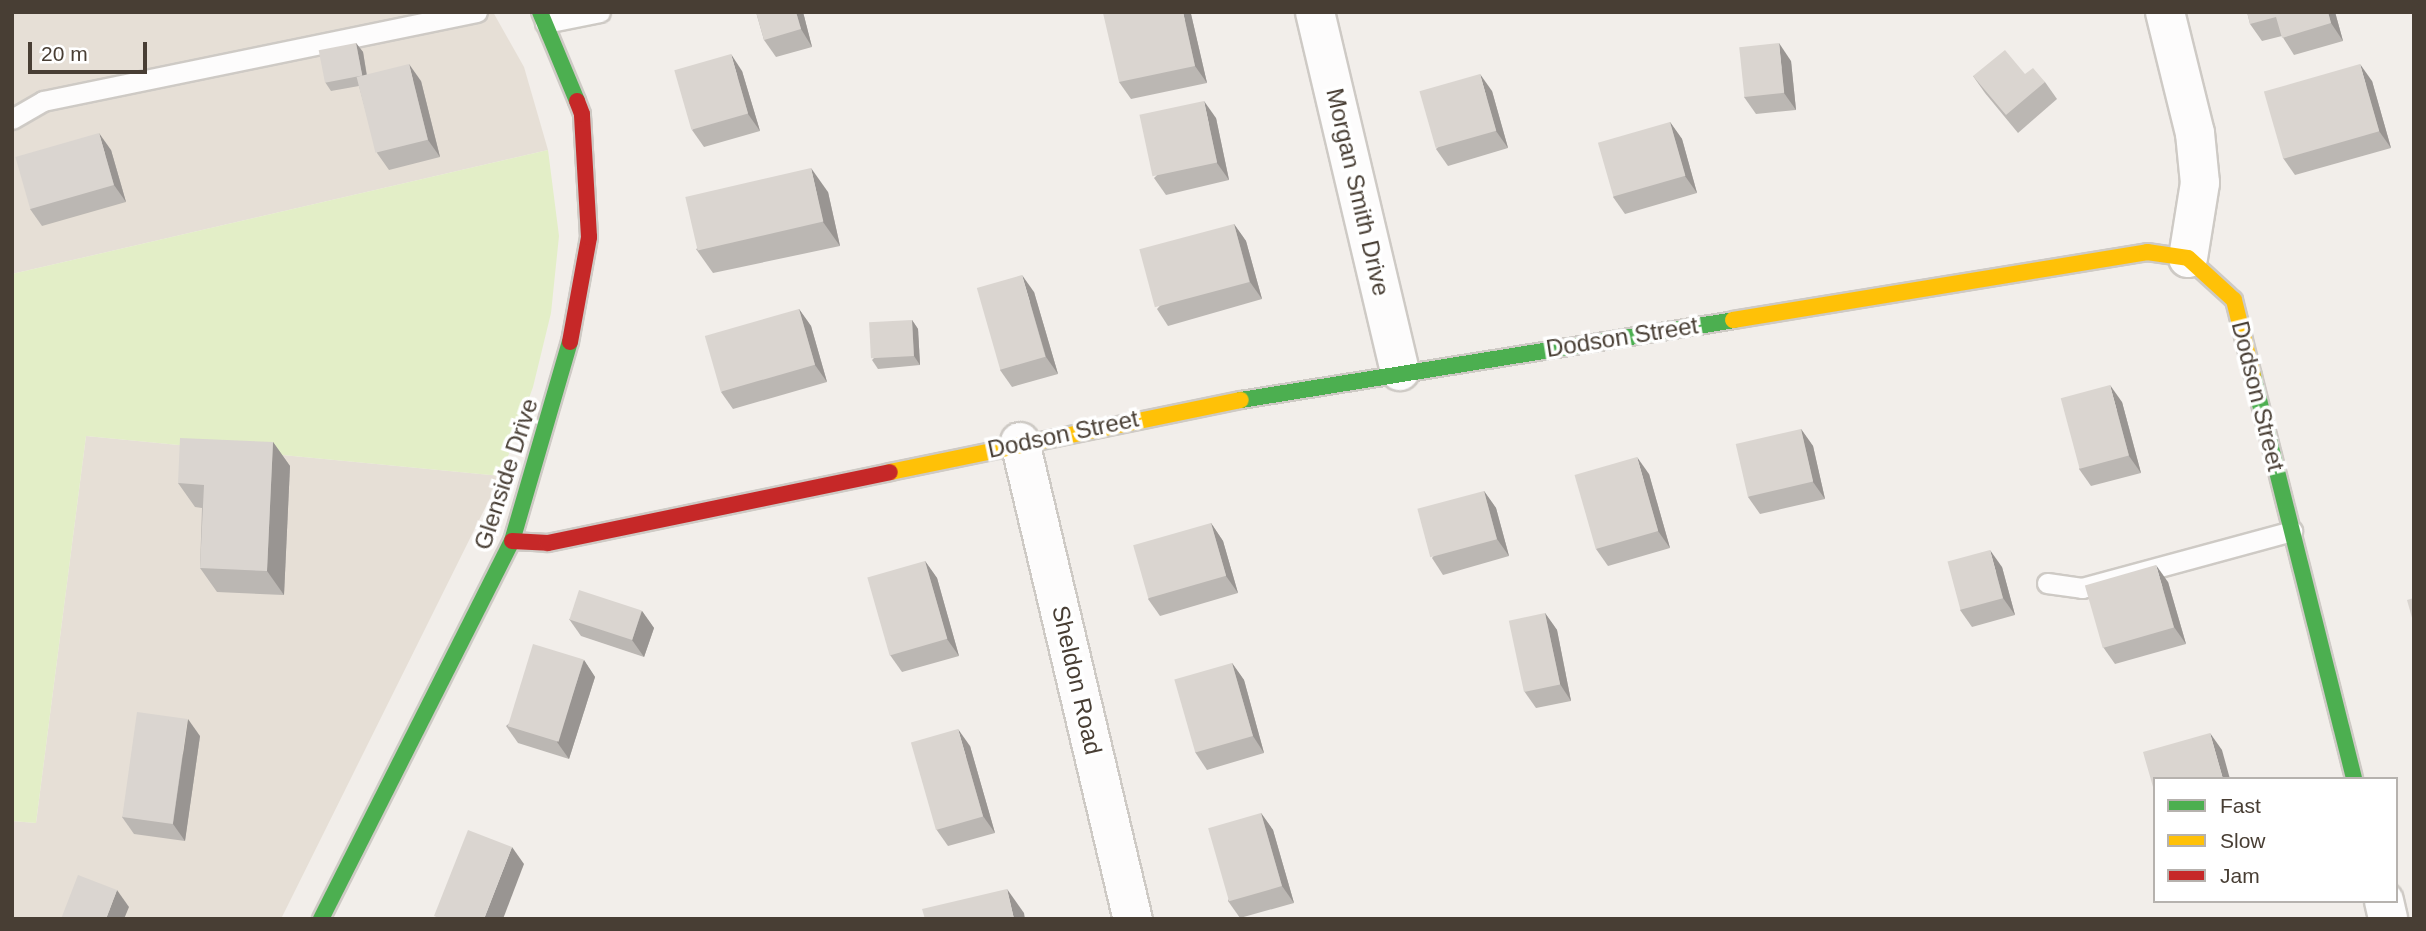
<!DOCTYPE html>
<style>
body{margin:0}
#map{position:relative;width:2426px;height:931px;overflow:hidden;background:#f2eeea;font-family:Helvetica,sans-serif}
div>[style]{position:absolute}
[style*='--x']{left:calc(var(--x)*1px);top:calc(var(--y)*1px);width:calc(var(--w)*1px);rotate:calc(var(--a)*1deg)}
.residential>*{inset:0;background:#e6dfd6}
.green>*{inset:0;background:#e3eec7}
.roads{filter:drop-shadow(2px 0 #cecac5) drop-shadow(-2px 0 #cecac5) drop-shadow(0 2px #cecac5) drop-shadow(0 -2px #cecac5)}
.lane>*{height:19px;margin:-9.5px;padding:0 9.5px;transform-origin:9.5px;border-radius:9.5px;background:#fdfcfc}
.street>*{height:38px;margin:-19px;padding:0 19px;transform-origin:19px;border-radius:19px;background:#fdfcfc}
.fast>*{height:16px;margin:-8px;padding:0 8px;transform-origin:8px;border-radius:8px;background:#4caf50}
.slow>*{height:16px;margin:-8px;padding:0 8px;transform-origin:8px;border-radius:8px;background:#ffc107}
.jam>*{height:16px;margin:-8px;padding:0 8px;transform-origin:8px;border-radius:8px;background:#c62828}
.wall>*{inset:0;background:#bbb7b3}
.shaded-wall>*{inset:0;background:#999592}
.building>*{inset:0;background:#dad5d0;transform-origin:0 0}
span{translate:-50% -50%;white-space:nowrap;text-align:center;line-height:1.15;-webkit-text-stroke:7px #fff;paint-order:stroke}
.street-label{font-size:24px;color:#483e34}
.frame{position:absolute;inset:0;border:14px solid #483e34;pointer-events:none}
.legend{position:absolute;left:2153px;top:777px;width:245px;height:126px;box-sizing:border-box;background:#fff;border:2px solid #b6b2ae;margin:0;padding:9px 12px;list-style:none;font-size:21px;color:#483e34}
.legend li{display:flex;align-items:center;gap:14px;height:35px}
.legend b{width:35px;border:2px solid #b6b2ae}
.scale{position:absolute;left:28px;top:42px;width:119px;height:32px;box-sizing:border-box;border:4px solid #483e34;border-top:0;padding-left:9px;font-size:21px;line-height:24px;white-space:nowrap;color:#483e34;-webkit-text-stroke:5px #fff;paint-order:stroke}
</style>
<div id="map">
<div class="residential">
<i style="clip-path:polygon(12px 12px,493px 12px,524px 67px,548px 150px,12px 274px)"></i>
<i style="clip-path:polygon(86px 436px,501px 476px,281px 919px,12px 919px,12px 821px,36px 823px)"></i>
</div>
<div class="green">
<i style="clip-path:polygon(548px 150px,559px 236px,551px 313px,533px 387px,501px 476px,86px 436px,36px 823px,12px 821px,12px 274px)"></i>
</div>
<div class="roads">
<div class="lane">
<i style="--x:545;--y:23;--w:56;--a:-11.3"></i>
<i style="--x:12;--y:119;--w:36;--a:-30"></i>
<i style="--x:43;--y:101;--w:443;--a:-11.6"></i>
<i style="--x:2047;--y:583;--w:35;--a:8"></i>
<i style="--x:2082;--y:588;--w:218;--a:-15.2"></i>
</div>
<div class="street">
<i style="--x:1315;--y:12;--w:369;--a:76.7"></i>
<i style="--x:2165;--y:12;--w:125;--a:76.1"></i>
<i style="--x:2195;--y:133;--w:50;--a:84.3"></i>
<i style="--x:2200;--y:183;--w:76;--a:99.1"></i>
<i style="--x:1020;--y:442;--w:490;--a:76.7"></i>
<i style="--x:2384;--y:901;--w:18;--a:77"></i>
</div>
<div class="fast">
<i style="--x:540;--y:12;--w:96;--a:67.4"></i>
<i style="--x:2253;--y:376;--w:415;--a:75.9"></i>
<i style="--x:1241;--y:400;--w:498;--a:-9.2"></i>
<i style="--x:321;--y:919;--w:424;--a:-63.2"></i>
<i style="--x:512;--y:541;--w:207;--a:-73.8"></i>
</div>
<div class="slow">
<i style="--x:1733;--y:320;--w:420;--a:-9.3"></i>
<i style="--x:2147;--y:252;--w:41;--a:8.3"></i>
<i style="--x:2188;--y:258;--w:62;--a:42.4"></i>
<i style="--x:2234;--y:300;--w:78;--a:76"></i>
<i style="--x:890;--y:472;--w:358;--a:-11.6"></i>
</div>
<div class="jam">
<i style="--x:570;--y:342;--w:107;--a:-79.7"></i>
<i style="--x:589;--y:237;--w:123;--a:-93.3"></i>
<i style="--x:582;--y:114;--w:14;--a:-111"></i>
<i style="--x:512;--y:541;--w:36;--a:3"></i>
<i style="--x:548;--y:543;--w:349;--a:-11.7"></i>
</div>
</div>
<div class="wall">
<i style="clip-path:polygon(756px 12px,803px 12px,812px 47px,776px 57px,764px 40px)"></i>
<i style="clip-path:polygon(2247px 12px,2335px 12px,2343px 41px,2294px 55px,2282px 36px,2262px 41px,2250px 24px)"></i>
<i style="clip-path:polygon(1191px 14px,1207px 83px,1131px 99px,1119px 82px)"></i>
<i style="clip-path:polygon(356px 43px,363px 52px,367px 75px,421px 81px,440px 157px,389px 170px,377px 153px,359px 86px,331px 91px,325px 82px)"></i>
<i style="clip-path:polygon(1791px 61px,1796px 110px,1756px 114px,1744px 97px)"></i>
<i style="clip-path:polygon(742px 71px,760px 131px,704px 147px,692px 130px)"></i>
<i style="clip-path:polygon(2025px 74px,2045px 82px,2057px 99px,2018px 133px,1985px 93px,1973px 76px)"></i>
<i style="clip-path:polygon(2372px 81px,2391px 148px,2295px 175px,2283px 158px)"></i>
<i style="clip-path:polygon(1492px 91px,1508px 148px,1448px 166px,1436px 149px)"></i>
<i style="clip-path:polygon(1216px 118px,1229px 180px,1166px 195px,1154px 178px)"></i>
<i style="clip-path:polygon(1670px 122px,1682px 139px,1697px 193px,1625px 214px,1613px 197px)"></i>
<i style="clip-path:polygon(111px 150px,126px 202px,42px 226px,30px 209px)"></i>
<i style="clip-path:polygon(828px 192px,840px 246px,713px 273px,696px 249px)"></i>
<i style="clip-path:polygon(1234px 224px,1246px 241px,1262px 299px,1168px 326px,1157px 309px)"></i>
<i style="clip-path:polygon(1034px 292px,1058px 374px,1012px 387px,1000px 370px)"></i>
<i style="clip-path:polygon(799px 309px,811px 326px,827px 382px,733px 409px,721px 392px)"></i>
<i style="clip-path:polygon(912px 320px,918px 329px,920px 365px,878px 369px,872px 360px)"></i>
<i style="clip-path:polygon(2122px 402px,2141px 473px,2091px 486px,2079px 469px)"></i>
<i style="clip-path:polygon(1801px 429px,1813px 446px,1825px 499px,1760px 514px,1748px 497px)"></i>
<i style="clip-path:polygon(273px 442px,290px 466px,284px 595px,217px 592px,200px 568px,202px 508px,195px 507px,178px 483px)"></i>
<i style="clip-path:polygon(1649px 474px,1670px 548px,1608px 566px,1596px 549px)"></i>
<i style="clip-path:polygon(1484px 491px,1496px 508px,1509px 556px,1443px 575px,1432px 558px)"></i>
<i style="clip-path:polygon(1211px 523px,1223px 541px,1238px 593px,1160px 616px,1148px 599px)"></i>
<i style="clip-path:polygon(925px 561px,937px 578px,959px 656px,902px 672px,890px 655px)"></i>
<i style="clip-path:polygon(2002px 567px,2015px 615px,1972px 627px,1960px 610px)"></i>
<i style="clip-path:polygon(2168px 582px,2186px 644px,2115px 664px,2103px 647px)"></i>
<i style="clip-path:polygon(642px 611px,654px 628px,644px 657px,581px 636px,569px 619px)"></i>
<i style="clip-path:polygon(1545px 613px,1557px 630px,1571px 701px,1536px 708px,1524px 691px)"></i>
<i style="clip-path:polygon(584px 660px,595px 677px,569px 759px,518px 743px,506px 726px)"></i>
<i style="clip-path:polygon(1232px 663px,1244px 680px,1264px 753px,1207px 770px,1195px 752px)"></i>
<i style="clip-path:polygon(200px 736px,185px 841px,134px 834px,122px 817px)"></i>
<i style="clip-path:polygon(970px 746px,995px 833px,948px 846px,936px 829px)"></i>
<i style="clip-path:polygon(1261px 813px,1273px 830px,1294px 903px,1240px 918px,1228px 901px)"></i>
</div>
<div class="shaded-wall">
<i style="clip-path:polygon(796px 12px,803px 12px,812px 47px,801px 29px)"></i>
<i style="clip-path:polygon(1183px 12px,1190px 12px,1191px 14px,1207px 83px,1195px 66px)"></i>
<i style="clip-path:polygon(2328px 12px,2335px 12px,2343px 41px,2331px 23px)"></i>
<i style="clip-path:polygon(356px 43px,363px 52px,368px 84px,362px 75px)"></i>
<i style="clip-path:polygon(1779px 43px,1791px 61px,1796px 110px,1784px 93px)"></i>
<i style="clip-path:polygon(731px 54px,742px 71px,760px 131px,748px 114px)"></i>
<i style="clip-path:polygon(409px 64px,421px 81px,440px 157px,428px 140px)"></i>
<i style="clip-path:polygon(2360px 64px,2372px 81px,2391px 148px,2379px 131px)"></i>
<i style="clip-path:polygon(1480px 74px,1492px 91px,1508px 148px,1496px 131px)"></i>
<i style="clip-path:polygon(1204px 101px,1216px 118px,1229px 180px,1217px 163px)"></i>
<i style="clip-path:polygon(1670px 122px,1682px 139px,1697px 193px,1685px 176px)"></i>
<i style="clip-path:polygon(99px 133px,111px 150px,126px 202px,114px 185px)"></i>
<i style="clip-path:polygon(811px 168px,828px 192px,840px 246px,823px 222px)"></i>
<i style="clip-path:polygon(1234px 224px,1246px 241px,1262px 299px,1250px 282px)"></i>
<i style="clip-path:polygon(1022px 275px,1034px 292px,1058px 374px,1046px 357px)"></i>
<i style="clip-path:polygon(799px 309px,811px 326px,827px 382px,815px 365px)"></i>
<i style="clip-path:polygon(912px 320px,918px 329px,920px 365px,914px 356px)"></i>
<i style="clip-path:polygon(2110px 385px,2122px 402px,2141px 473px,2129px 456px)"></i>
<i style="clip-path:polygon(1801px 429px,1813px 446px,1825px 499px,1813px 482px)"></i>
<i style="clip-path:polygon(273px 442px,290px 466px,284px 595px,267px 571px)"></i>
<i style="clip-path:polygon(1637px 457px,1649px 474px,1670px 548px,1658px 531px)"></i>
<i style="clip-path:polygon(1484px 491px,1496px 508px,1509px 556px,1497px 539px)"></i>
<i style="clip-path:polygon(1211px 523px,1223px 541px,1238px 593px,1226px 576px)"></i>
<i style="clip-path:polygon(1990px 550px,2002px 567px,2015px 615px,2003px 598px)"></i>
<i style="clip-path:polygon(925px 561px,937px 578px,959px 656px,947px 639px)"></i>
<i style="clip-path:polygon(2156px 565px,2168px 582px,2186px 644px,2174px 627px)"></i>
<i style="clip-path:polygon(642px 611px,654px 628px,644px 657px,632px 640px)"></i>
<i style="clip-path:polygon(1545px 613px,1557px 630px,1571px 701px,1560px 684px)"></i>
<i style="clip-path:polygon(584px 660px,595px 677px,569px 759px,557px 742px)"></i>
<i style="clip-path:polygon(1232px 663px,1244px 680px,1264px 753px,1253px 736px)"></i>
<i style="clip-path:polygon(188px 719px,200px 736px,185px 841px,173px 824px)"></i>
<i style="clip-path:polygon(958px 729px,970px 746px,995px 833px,983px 816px)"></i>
<i style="clip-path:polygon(2210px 733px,2222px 750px,2230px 779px,2223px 779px)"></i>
<i style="clip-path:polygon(1261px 813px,1273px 830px,1294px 903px,1282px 886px)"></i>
<i style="clip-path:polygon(512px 847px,524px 864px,503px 919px,484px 919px)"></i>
<i style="clip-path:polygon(1007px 889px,1024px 913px,1025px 919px,1014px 919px)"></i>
<i style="clip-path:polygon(117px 890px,129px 907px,124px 919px,106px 919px)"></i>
</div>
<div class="building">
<i style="clip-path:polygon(756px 12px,796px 12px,801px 29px,764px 40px)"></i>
<i style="clip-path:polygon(1106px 12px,1183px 12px,1195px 66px,1119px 82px,1103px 13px)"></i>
<i style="clip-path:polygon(2247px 12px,2328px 12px,2331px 23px,2282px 38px,2276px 17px,2250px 24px)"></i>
<i style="left:356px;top:43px;width:33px;height:38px;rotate:79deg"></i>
<i style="left:1779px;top:43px;width:50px;height:40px;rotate:84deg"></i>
<i style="clip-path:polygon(2005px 50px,2025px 74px,2033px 68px,2045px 82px,2006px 115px,1973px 76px)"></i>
<i style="left:731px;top:54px;width:62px;height:59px;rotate:74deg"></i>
<i style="left:409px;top:64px;width:78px;height:54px;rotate:76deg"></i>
<i style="left:2360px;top:64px;width:70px;height:100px;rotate:74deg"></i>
<i style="left:1480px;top:74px;width:59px;height:63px;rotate:74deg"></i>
<i style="left:1204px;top:101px;width:63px;height:66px;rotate:78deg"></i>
<i style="left:1670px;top:122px;width:56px;height:75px;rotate:74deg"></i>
<i style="left:99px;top:133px;width:54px;height:87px;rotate:74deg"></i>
<i style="left:811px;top:168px;width:55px;height:129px;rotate:77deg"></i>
<i style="left:1234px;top:224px;width:60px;height:98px;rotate:75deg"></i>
<i style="left:1022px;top:275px;width:85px;height:47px;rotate:74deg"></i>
<i style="left:799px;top:309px;width:58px;height:98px;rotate:74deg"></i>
<i style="left:912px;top:320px;width:36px;height:43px;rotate:87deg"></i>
<i style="left:2110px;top:385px;width:73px;height:51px;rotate:75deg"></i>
<i style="left:1801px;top:429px;width:54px;height:67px;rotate:77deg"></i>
<i style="clip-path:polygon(180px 438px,273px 442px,267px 571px,200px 568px,204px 485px,178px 483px)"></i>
<i style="left:1637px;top:457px;width:77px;height:65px;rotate:74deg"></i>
<i style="left:1484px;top:491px;width:50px;height:69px;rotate:75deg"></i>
<i style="left:1211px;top:523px;width:55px;height:81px;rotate:74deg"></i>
<i style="left:1990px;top:550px;width:50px;height:44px;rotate:75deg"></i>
<i style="left:925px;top:561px;width:81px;height:60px;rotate:74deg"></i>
<i style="left:2156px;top:565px;width:65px;height:74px;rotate:74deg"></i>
<i style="left:579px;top:590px;width:66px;height:31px;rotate:18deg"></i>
<i style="clip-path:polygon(2414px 598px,2414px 625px,2407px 600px)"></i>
<i style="left:1545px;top:613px;width:73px;height:37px;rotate:78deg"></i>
<i style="left:533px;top:644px;width:53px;height:86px;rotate:17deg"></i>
<i style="left:1232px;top:663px;width:76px;height:60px;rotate:74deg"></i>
<i style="left:137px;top:712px;width:51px;height:106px;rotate:8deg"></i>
<i style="left:958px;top:729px;width:91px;height:49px;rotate:74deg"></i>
<i style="clip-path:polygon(2210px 733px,2223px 779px,2155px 779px,2155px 794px,2143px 752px)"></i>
<i style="left:1261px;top:813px;width:76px;height:55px;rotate:74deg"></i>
<i style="clip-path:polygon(468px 830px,512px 847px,484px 919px,441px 919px,434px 916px)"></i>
<i style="clip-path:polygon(78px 875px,117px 890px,106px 919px,61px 919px)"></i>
<i style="clip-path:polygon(1007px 889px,1014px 919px,925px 919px,922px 909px)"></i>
</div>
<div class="street-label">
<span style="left:1358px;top:192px;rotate:77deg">Morgan Smith Drive</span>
<span style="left:1622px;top:337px;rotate:-9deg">Dodson Street</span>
<span style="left:2258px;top:396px;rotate:76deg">Dodson Street</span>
<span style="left:1063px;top:434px;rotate:-12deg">Dodson Street</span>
<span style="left:506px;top:474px;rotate:-72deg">Glenside Drive</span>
<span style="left:1077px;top:680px;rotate:77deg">Sheldon Road</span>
</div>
<div class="frame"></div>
<ul class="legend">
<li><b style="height:9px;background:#4caf50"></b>Fast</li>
<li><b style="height:9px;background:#ffc107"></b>Slow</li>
<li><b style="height:9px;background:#c62828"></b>Jam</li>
</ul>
<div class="scale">20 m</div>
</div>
